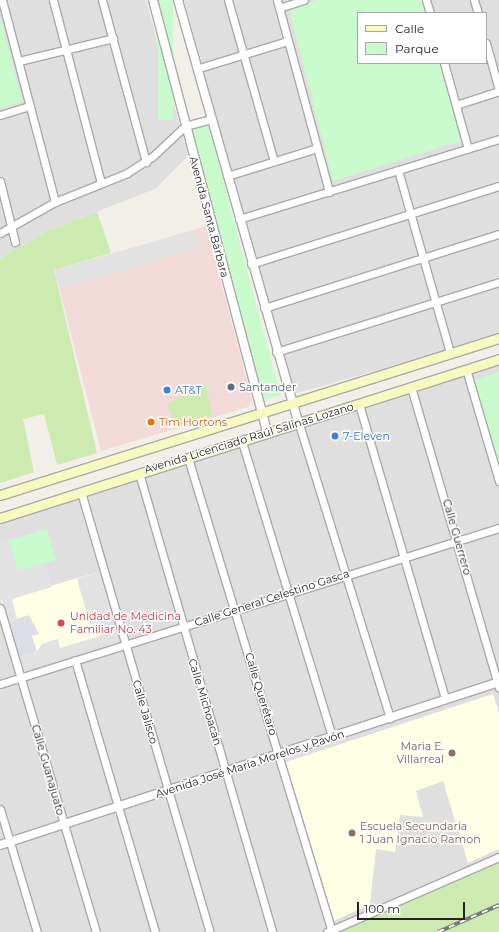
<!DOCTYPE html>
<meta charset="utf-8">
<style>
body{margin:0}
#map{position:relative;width:499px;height:932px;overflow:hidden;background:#f2efe9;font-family:Montserrat,sans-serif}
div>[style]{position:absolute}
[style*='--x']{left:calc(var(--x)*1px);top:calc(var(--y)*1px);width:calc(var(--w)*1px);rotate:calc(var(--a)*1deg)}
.residential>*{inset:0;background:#e0dfdf}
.commercial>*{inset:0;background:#f2dad9}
.education>*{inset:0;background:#ffffe5;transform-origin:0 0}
.grass>*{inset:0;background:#cdebb0}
.park>*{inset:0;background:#c8facc;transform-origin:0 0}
.parking>*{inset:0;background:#e2e2e2;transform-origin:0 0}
.plaza>*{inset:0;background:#dddde8}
.roads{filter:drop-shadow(1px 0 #a9a9a9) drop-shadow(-1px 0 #a9a9a9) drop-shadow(0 1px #a9a9a9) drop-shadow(0 -1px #a9a9a9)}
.minor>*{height:7px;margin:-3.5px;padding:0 3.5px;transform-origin:3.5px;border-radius:3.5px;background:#fff}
.tertiary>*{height:8px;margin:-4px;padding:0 4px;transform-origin:4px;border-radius:4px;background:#fff}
.secondary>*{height:9px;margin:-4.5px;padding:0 4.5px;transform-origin:4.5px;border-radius:4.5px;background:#f7fabf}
.rail>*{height:3.5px;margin-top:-1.75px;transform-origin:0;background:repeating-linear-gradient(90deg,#fff 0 6px,#707070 0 12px);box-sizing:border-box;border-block:1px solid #707070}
.dots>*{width:11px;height:11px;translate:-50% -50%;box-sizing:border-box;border:2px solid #fff;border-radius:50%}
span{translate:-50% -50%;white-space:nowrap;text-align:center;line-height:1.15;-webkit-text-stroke:3px #fff;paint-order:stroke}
.street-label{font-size:11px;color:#222}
.service-label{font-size:11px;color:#4e5e75}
.left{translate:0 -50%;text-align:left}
.shop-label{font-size:11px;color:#366cbe}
.food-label{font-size:11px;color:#c56008}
.health-label{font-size:11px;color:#be3a42}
.education-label{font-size:11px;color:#785e54}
.right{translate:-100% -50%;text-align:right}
.legend{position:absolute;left:357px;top:12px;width:130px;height:52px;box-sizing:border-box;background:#fff;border:1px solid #a7a7a7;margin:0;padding:5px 7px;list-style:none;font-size:12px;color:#222}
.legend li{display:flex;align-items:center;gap:8px;height:20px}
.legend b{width:20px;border:1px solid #a7a7a7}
.scale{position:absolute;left:357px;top:902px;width:108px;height:18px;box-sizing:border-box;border:2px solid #222;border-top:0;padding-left:5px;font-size:12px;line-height:14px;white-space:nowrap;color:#222;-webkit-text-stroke:3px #fff;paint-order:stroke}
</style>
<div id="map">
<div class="residential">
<i style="clip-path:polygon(0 0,146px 0,188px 156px,155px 189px,45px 232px,0 259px)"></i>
<i style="clip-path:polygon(evenodd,184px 0,499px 0,499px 336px,294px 394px,184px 0,358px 13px,486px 13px,486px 63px,358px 63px,358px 13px)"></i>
<i style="clip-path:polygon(499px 355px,499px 856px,323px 932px,0 932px,0 518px)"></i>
</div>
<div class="commercial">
<i style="clip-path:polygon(206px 226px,252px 400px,248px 407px,101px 451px,55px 272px)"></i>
</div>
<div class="education">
<i style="left:99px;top:572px;width:71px;height:102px;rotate:74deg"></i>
<i style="clip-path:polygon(493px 694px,499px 713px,499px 849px,468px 863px,443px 781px,416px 791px,423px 817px,400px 815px,395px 852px,376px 849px,370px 904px,334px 921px,286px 762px)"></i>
</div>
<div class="grass">
<i style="clip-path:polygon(97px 212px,111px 253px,54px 270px,97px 453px,57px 465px,44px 414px,23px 419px,34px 472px,0 483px,0 259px,45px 232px)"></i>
<i style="clip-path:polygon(206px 384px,212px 414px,176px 427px,167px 404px)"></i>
<i style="clip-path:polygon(499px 862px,499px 932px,339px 932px,473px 873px)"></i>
</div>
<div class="park">
<i style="left:158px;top:0;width:15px;height:120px"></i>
<i style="clip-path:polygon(318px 0,422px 0,426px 13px,358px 13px,358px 63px,439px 63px,461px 141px,333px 181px,289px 8px)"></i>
<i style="clip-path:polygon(0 16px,22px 102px,0 108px)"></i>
<i style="left:208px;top:124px;width:281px;height:19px;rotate:75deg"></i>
<i style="clip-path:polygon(499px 372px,499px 466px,475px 380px)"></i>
<i style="left:47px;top:529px;width:32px;height:40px;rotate:74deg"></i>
</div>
<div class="parking">
<i style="left:194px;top:230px;width:19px;height:145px;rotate:74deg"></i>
<i style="clip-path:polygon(9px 540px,18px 571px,44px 563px,52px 587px,12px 599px,17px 619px,8px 622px,0 594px,0 542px)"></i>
<i style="clip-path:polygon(99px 572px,119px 640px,22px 671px,18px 657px,37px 652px,42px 644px,58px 639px,60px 648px,100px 636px,96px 623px,90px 624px,77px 579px)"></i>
</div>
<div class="plaza">
<i style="clip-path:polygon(29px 615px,39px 634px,32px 636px,37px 652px,18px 657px,8px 622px)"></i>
</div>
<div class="roads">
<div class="minor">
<i style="--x:2;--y:0;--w:209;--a:75.3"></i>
<i style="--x:53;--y:0;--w:189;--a:75.3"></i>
<i style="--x:102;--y:0;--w:168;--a:74.8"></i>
<i style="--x:228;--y:0;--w:167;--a:74.1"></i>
<i style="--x:277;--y:0;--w:199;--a:74.8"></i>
<i style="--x:426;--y:0;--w:14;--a:73"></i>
<i style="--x:474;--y:0;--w:14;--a:73"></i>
<i style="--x:279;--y:8;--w:26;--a:-18"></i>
<i style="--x:486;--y:43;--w:49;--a:74.5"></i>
<i style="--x:19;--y:61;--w:97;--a:-13.7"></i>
<i style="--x:444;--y:63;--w:89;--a:74.4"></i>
<i style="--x:199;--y:68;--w:93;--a:-16.9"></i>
<i style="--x:456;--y:105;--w:45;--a:-18"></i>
<i style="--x:0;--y:115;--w:31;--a:-17"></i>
<i style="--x:398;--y:170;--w:190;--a:74.1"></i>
<i style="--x:227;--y:176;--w:94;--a:-17.3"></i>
<i style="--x:0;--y:181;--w:63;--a:76.2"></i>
<i style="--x:239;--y:219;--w:272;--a:-17.1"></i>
<i style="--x:0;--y:233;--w:63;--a:-29.4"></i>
<i style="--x:55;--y:202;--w:78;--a:-21.9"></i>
<i style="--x:127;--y:173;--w:30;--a:-33"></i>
<i style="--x:152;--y:157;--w:45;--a:-43.2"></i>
<i style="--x:185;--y:126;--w:28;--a:-15"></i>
<i style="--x:251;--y:264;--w:260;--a:-17.5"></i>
<i style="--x:264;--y:308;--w:246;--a:-17.5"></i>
<i style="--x:276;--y:352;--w:234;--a:-17.4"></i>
<i style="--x:466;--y:369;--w:117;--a:73.6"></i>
<i style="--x:411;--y:387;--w:313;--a:73.7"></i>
<i style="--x:359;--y:404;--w:307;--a:73.7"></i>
<i style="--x:299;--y:424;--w:308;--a:72.8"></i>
<i style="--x:242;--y:442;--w:308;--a:73"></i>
<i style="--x:188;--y:458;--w:493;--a:73.1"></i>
<i style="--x:139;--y:473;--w:478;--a:73.8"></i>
<i style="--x:81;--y:492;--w:459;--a:73.7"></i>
<i style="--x:0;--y:608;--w:338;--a:73.5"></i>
<i style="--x:75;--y:660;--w:284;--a:73.6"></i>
<i style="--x:0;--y:684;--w:523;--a:-17.36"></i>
<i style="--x:0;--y:809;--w:128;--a:73.3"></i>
<i style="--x:327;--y:932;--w:188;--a:-23.6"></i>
</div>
<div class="tertiary">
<i style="--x:153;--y:0;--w:449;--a:75.2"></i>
<i style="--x:178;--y:0;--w:441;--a:74.1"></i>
<i style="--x:0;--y:845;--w:525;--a:-18.09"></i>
</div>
<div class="secondary">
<i style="--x:0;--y:495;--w:523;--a:-17.47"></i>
<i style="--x:0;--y:518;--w:524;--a:-17.67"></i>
</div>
</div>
<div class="rail">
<i style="--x:438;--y:932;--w:67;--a:-23.9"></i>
</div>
<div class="dots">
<i style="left:231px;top:387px;background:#5c6f8a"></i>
<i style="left:167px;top:390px;background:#3f7fe0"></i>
<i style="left:151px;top:422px;background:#e8710a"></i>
<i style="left:335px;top:436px;background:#3f7fe0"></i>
<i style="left:61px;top:623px;background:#e0444e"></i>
<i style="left:452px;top:753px;background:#8d6e63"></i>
<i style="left:352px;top:833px;background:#8d6e63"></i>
</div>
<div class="street-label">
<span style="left:209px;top:217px;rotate:75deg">Avenida Santa Bárbara</span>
<span style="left:249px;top:438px;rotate:-17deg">Avenida Licenciado Raúl Salinas Lozano</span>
<span style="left:457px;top:537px;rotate:74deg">Calle Guerrero</span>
<span style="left:272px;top:598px;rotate:-18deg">Calle General Celestino Gasca</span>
<span style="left:261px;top:694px;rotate:73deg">Calle Querétaro</span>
<span style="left:205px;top:702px;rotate:73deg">Calle Michoacán</span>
<span style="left:145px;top:712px;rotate:74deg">Calle Jalisco</span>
<span style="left:250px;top:764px;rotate:-18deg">Avenida José María Morelos y Pavón</span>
<span style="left:48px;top:770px;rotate:74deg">Calle Guanajuato</span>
</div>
<div class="service-label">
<span class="left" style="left:239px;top:387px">Santander</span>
</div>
<div class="shop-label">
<span class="left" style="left:175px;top:390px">AT&amp;T</span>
<span class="left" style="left:343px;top:436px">7-Eleven</span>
</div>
<div class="food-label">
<span class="left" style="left:159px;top:422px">Tim Hortons</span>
</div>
<div class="health-label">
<span class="left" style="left:70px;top:623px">Unidad de Medicina<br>Familiar No. 43</span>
</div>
<div class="education-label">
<span class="right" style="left:444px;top:753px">Maria E.<br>Villarreal</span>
<span class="left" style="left:360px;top:833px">Escuela Secundaria<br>1 Juan Ignacio Ramon</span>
</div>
<ul class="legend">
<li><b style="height:5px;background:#f7fabf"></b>Calle</li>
<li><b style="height:11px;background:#c8facc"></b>Parque</li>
</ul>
<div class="scale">100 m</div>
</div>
